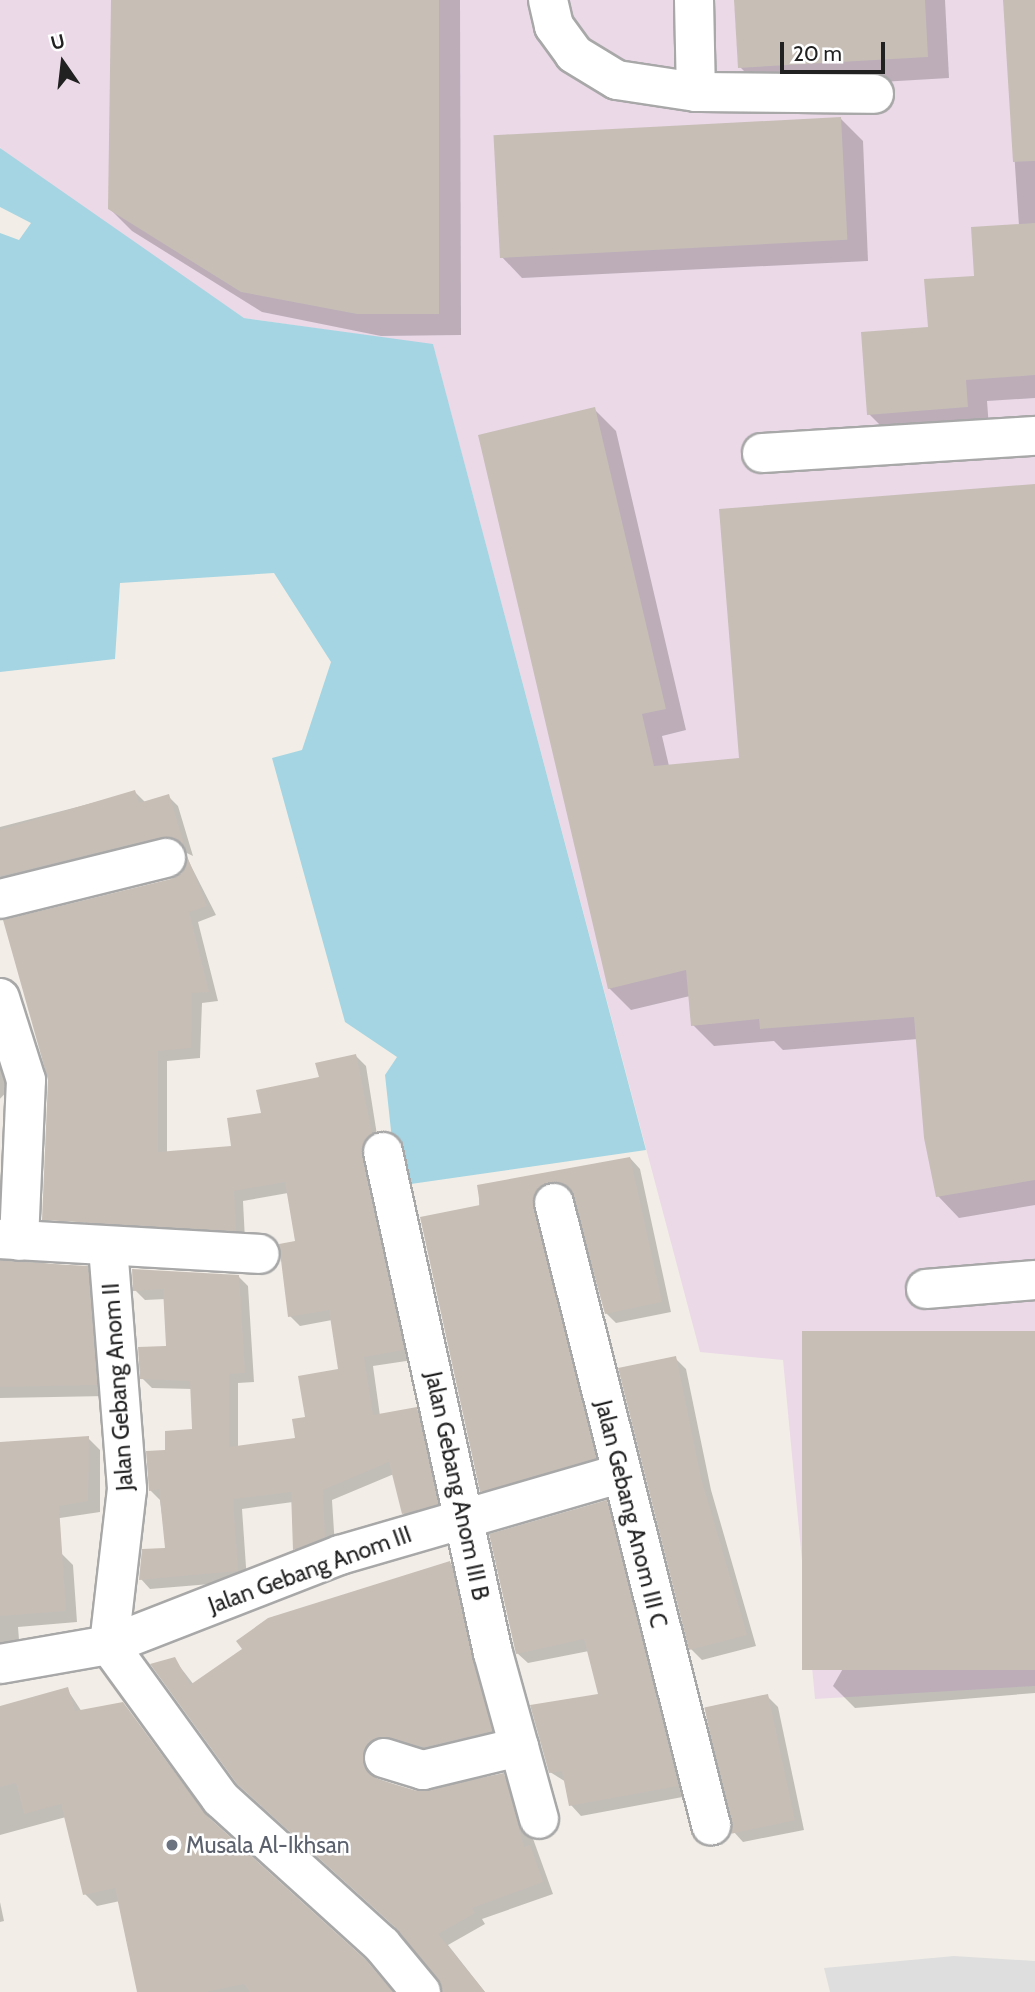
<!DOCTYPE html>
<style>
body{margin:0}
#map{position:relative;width:1035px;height:1992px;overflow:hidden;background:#f2eee7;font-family:Cabin,sans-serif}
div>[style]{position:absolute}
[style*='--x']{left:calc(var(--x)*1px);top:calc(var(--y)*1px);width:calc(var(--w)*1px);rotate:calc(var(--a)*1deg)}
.residential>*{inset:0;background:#dfdede}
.industrial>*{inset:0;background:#ebd9e8}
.water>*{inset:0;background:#a5d5e2}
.shadow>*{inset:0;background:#0003;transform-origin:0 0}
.building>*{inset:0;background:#c7beb6;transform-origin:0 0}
.roads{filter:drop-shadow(2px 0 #a8a8a8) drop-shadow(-2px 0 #a8a8a8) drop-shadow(0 2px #a8a8a8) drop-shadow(0 -2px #a8a8a8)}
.minor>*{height:38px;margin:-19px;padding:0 19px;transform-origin:19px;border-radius:19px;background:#fff}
.dots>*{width:19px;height:19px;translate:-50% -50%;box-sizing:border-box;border:4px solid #fff;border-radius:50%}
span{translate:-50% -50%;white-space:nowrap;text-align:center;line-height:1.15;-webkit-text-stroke:5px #fff;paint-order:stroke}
.street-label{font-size:23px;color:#212121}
.worship-label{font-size:23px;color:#5b616d}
.left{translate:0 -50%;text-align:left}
.north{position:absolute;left:28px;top:28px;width:70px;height:70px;-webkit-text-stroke:5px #fff;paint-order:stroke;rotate:346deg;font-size:19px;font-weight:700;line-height:28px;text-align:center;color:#212121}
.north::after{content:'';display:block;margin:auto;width:24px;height:32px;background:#212121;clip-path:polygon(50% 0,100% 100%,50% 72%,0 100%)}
.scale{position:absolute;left:780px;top:42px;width:105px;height:32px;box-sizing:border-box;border:4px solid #212121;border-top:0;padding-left:9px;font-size:21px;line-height:24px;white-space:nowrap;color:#212121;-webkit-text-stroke:5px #fff;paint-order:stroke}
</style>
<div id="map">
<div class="residential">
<i style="clip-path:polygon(954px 1956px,1035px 1961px,1035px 1992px,830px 1992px,824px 1968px)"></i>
</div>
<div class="industrial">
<i style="clip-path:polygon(0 0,1035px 0,1035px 1686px,815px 1699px,783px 1360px,700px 1352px,433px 345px,244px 318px,7px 157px,0 147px)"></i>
</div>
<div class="water">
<i style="clip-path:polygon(0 148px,244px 318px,433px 344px,646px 1150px,397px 1186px,385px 1075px,397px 1057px,345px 1022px,272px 758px,302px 750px,331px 662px,274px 573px,120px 583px,115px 659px,0 672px,0 233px,19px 240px,31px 223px,0 207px)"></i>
</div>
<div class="shadow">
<i style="clip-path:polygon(113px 0,460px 0,461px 335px,381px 336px,262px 312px,132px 231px,110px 209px)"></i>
<i style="clip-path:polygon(736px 0,945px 0,949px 78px,762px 89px,740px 67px)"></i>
<i style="clip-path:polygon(1004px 0,1035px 0,1035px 398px,987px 401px,989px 428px,890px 435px,869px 414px,930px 329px,1019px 226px)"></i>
<i style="clip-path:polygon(840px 118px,863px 141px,868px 261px,522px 278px,500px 255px)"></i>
<i style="clip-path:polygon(594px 409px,616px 431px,686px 730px,662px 736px,669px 766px,741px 760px,1035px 486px,1035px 1205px,959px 1218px,938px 1196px,918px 1039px,783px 1050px,774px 1041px,714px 1046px,693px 1025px,690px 996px,631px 1010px,609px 988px)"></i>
<i style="clip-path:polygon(135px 792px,145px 802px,168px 796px,178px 806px,193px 856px,172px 846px,0 889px,0 827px)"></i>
<i style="clip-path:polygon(188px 860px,216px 915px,198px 922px,218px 1001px,202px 1003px,200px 1058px,167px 1061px,167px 1153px,233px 1148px,263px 1114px,356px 1056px,366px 1066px,413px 1360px,373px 1366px,380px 1416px,416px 1409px,426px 1418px,447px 1514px,413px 1523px,403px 1513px,394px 1474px,332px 1500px,335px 1547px,305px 1559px,295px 1549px,293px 1502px,242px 1509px,247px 1581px,150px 1589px,141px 1579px,167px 1550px,160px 1500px,150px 1490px,167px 1452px,194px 1431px,192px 1389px,152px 1388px,142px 1378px,168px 1347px,166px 1299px,145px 1300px,135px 1290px,238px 1276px,248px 1286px,254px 1382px,238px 1383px,238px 1448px,297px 1439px,340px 1370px,332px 1320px,300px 1326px,290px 1316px,297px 1243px,288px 1193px,243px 1201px,245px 1240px,94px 1231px,85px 1222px,172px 881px,183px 874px)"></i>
<i style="left:0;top:1069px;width:21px;height:155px;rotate:45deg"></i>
<i style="clip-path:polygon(630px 1158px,640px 1169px,671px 1312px,616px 1323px,606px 1313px,571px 1191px,548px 1198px,605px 1468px,492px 1501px,482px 1491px,479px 1186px)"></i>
<i style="clip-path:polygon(0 1258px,87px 1268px,99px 1280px,108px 1396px,0 1398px)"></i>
<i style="clip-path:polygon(1035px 1333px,1035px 1693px,855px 1708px,833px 1686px)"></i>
<i style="clip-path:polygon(675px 1358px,686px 1369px,711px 1490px,756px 1646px,702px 1660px,691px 1649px)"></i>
<i style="clip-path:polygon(88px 1438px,100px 1450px,100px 1512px,0 1527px,0 1444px)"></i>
<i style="clip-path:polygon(606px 1502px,616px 1513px,688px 1796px,581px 1816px,571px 1805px,566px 1782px,550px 1772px,600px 1695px,589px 1651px,528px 1663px,517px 1653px)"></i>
<i style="clip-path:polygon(61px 1553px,73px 1565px,77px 1622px,18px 1627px,20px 1652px,0 1663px,0 1555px)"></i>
<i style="clip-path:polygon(450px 1563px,461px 1574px,502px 1742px,374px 1762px,373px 1777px,417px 1793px,503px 1775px,514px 1786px,553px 1894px,482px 1919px,485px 1924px,448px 1945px,485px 1992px,443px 1992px,402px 1932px,251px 1795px,174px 1659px,194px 1685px)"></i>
<i style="clip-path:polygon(67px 1689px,82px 1712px,122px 1703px,215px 1826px,373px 1992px,139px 1992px,120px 1901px,97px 1906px,85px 1894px,66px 1817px,0 1835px,0 1736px)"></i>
<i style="clip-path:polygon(767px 1696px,778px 1707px,804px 1830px,743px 1842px,733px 1831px)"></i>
<i style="clip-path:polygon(0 1902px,4px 1921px,0 1922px)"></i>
</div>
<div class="building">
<i style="clip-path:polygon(111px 0,439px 0,439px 314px,357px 314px,241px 292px,108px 209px)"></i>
<i style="clip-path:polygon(734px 0,925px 0,928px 57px,738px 68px)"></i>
<i style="clip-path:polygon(1003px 0,1035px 0,1035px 161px,1013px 162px)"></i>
<i style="left:841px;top:117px;width:123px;height:348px;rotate:87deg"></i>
<i style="clip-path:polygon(1035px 223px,1035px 375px,966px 380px,968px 407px,867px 415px,861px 332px,928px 327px,924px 279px,974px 276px,971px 227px)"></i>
<i style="clip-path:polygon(595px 407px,666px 709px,642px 714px,654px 766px,739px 758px,719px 509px,1035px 484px,1035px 1180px,936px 1197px,924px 1138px,914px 1017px,760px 1029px,759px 1019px,691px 1026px,686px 970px,608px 989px,478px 435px)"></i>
<i style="clip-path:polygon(135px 790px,139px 803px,169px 794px,185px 848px,161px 837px,0 876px,0 830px)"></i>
<i style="clip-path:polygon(187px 856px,207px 906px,189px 912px,209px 992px,192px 993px,191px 1048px,158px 1051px,158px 1152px,231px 1146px,227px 1118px,261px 1113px,256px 1090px,319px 1077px,315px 1063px,356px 1054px,372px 1134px,362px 1157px,404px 1350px,364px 1357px,373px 1415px,417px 1407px,438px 1504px,402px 1514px,389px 1462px,323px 1490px,325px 1537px,293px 1550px,291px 1492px,233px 1499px,238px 1571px,139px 1580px,142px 1549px,165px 1548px,159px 1489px,149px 1491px,146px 1451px,165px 1450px,165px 1431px,192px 1429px,190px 1381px,140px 1379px,138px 1347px,166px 1346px,163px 1289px,133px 1291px,132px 1269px,239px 1275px,245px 1373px,229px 1374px,229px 1447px,295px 1438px,292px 1419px,305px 1417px,298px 1376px,338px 1369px,329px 1310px,288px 1317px,279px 1244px,295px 1241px,285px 1182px,234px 1191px,236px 1231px,42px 1220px,48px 1080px,3px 920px,171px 879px,182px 873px)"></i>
<i style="clip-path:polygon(630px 1157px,662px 1302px,605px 1314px,570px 1188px,549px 1182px,533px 1198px,596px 1458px,480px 1492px,420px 1217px,480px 1205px,477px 1185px)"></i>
<i style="clip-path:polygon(0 1261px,88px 1266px,97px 1385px,0 1387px)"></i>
<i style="left:1035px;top:1331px;width:339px;height:233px;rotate:90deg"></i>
<i style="clip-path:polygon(676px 1356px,701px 1478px,747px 1635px,689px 1650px,618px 1368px)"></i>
<i style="clip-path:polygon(89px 1436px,88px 1501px,59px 1506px,66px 1611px,0 1616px,0 1442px)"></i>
<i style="clip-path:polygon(607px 1500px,678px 1786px,569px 1806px,562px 1771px,549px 1773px,530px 1705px,598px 1694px,584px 1639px,516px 1654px,489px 1534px)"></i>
<i style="clip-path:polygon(450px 1561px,492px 1731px,424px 1747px,378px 1737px,363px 1751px,363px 1762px,377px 1779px,417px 1791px,504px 1773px,524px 1847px,530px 1845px,543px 1882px,472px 1908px,475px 1913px,438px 1934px,485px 1992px,442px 1992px,397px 1929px,237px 1784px,150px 1664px,175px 1657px,190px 1685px,242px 1649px,236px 1641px,268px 1618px)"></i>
<i style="clip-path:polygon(68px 1687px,75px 1711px,123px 1702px,206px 1815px,366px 1960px,393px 1992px,250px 1992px,244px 1984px,206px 1992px,137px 1992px,115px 1888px,83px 1895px,61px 1804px,24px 1814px,16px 1783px,0 1787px,0 1706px)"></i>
<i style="left:768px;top:1694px;width:129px;height:65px;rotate:78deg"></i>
</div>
<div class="roads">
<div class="minor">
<i style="--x:548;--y:0;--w:27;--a:77"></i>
<i style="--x:554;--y:26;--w:34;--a:54"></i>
<i style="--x:574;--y:54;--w:50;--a:31.2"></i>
<i style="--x:617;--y:80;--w:80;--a:8.6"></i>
<i style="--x:694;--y:0;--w:92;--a:88.8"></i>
<i style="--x:696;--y:92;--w:178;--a:0.6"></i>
<i style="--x:762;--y:453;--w:274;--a:-3.6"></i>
<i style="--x:0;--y:899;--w:171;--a:-13.9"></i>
<i style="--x:0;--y:998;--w:86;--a:72.4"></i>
<i style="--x:26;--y:1080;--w:161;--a:92.5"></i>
<i style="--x:383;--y:1152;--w:513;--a:77.62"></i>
<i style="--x:493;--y:1653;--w:172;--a:74.5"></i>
<i style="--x:554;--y:1203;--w:642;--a:75.83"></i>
<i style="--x:0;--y:1239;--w:260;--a:3.3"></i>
<i style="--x:108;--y:1247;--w:243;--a:85.5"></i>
<i style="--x:127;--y:1489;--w:157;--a:96.6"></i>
<i style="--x:109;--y:1645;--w:190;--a:54"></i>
<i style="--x:221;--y:1799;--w:217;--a:42.2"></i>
<i style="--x:382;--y:1945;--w:61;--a:50.3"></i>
<i style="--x:926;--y:1289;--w:109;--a:-4.7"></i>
<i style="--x:0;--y:1664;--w:111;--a:-9.9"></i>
<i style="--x:109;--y:1645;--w:248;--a:-21.3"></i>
<i style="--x:340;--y:1555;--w:291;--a:-16.2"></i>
<i style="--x:384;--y:1758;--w:41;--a:17.1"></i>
<i style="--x:423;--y:1770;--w:99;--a:-13.5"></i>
</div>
</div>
<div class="dots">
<i style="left:172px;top:1845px;background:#6b7280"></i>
</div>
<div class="street-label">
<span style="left:118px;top:1387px;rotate:-94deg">Jalan Gebang Anom II</span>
<span style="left:457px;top:1486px;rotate:78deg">Jalan Gebang Anom III B</span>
<span style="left:631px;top:1514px;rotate:76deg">Jalan Gebang Anom III C</span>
<span style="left:310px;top:1570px;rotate:-20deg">Jalan Gebang Anom III</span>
</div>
<div class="worship-label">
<span class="left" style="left:186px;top:1845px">Musala Al-Ikhsan</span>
</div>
<div class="north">U</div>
<div class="scale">20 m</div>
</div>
